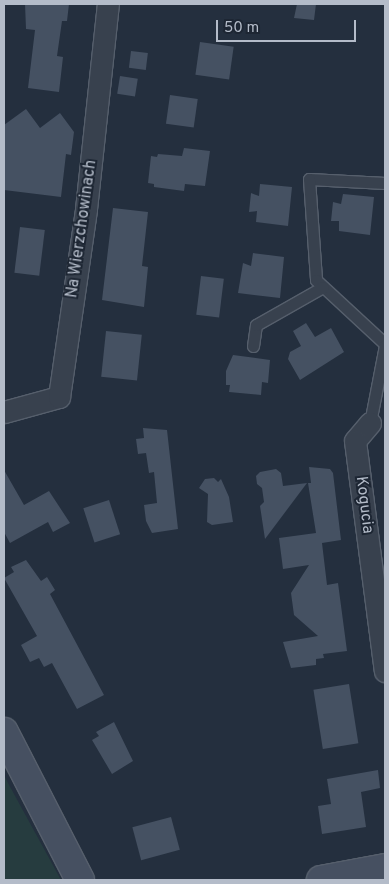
<!DOCTYPE html>
<style>
body{margin:0}
#map{position:relative;width:389px;height:884px;overflow:hidden;background:#242f3e;font-family:Overpass,sans-serif}
div>[style]{position:absolute}
[style*='--x']{left:calc(var(--x)*1px);top:calc(var(--y)*1px);width:calc(var(--w)*1px);rotate:calc(var(--a)*1deg)}
.green>*{inset:0;background:#263c3f}
.building>*{inset:0;background:#455162;transform-origin:0 0}
.roads{filter:drop-shadow(1px 0 #565f6c) drop-shadow(-1px 0 #565f6c) drop-shadow(0 1px #565f6c) drop-shadow(0 -1px #565f6c)}
.lane>*{height:11px;margin:-5.5px;padding:0 5.5px;transform-origin:5.5px;border-radius:5.5px;background:#38414e}
.street>*{height:21px;margin:-10.5px;padding:0 10.5px;transform-origin:10.5px;border-radius:10.5px;background:#38414e}
.secondary>*{height:28px;margin:-14px;padding:0 14px;transform-origin:14px;border-radius:14px;background:#465061}
span{translate:-50% -50%;white-space:nowrap;text-align:center;line-height:1.15;-webkit-text-stroke:4px #1d2633;paint-order:stroke}
.street-label{font-size:16px;color:#b4bcc9}
.frame{position:absolute;inset:0;border:5px solid #b4bcc9;pointer-events:none}
.scale{position:absolute;left:216px;top:20px;width:140px;height:22px;box-sizing:border-box;border:2px solid #b4bcc9;border-top:0;padding-left:6px;font-size:15px;line-height:18px;white-space:nowrap;color:#b4bcc9;-webkit-text-stroke:4px #1d2633;paint-order:stroke}
</style>
<div id="map">
<div class="green">
<i style="clip-path:polygon(4px 775px,8px 783px,61px 880px,4px 880px)"></i>
</div>
<div class="building">
<i style="clip-path:polygon(25px 4px,69px 4px,67px 21px,62px 21px,57px 56px,63px 57px,59px 92px,28px 88px,35px 30px,26px 29px)"></i>
<i style="clip-path:polygon(297px 4px,316px 4px,314px 20px,294px 18px)"></i>
<i style="left:200px;top:42px;width:34px;height:33px;rotate:8deg"></i>
<i style="left:131px;top:51px;width:17px;height:17px;rotate:7deg"></i>
<i style="left:120px;top:76px;width:18px;height:18px;rotate:9deg"></i>
<i style="left:170px;top:95px;width:28px;height:29px;rotate:8deg"></i>
<i style="clip-path:polygon(26px 109px,40px 128px,60px 113px,74px 132px,71px 155px,66px 154px,61px 197px,4px 190px,4px 125px)"></i>
<i style="clip-path:polygon(184px 148px,210px 151px,205px 186px,185px 184px,184px 191px,154px 187px,154px 184px,148px 183px,151px 156px,157px 157px,158px 154px,182px 156px)"></i>
<i style="clip-path:polygon(260px 184px,292px 187px,288px 226px,256px 222px,257px 211px,249px 212px,251px 193px,259px 196px)"></i>
<i style="clip-path:polygon(343px 194px,374px 197px,370px 235px,339px 231px,339px 221px,331px 221px,333px 202px,341px 204px)"></i>
<i style="clip-path:polygon(113px 208px,148px 212px,142px 266px,148px 267px,144px 307px,102px 300px)"></i>
<i style="left:20px;top:227px;width:25px;height:46px;rotate:7deg"></i>
<i style="clip-path:polygon(253px 253px,284px 257px,280px 298px,238px 293px,243px 263px,251px 266px)"></i>
<i style="left:201px;top:276px;width:23px;height:39px;rotate:7deg"></i>
<i style="clip-path:polygon(306px 323px,315px 337px,331px 328px,344px 352px,300px 380px,288px 359px,290px 352px,301px 346px,293px 331px)"></i>
<i style="left:106px;top:331px;width:36px;height:46px;rotate:6deg"></i>
<i style="clip-path:polygon(233px 355px,270px 360px,268px 383px,262px 382px,261px 395px,229px 392px,230px 385px,226px 385px,226px 371px)"></i>
<i style="clip-path:polygon(143px 428px,167px 430px,178px 529px,152px 533px,146px 521px,144px 505px,157px 503px,154px 472px,149px 473px,146px 453px,138px 454px,136px 439px,144px 438px)"></i>
<i style="clip-path:polygon(309px 467px,330px 469px,333px 473px,341px 540px,322px 543px,327px 585px,338px 583px,347px 651px,323px 654px,324px 658px,316px 659px,316px 665px,291px 668px,283px 642px,318px 636px,294px 615px,291px 593px,309px 565px,283px 569px,279px 538px,316px 533px,308px 483px,311px 483px)"></i>
<i style="clip-path:polygon(276px 469px,281px 473px,283px 486px,307px 483px,265px 539px,260px 506px,264px 502px,262px 488px,257px 484px,256px 476px,260px 472px)"></i>
<i style="clip-path:polygon(4px 470px,24px 505px,49px 491px,70px 523px,53px 532px,48px 522px,10px 543px,4px 532px)"></i>
<i style="clip-path:polygon(214px 478px,218px 482px,221px 479px,229px 497px,233px 522px,212px 525px,207px 522px,208px 494px,199px 488px,205px 479px)"></i>
<i style="left:109px;top:500px;width:36px;height:27px;rotate:72deg"></i>
<i style="clip-path:polygon(26px 560px,41px 581px,47px 577px,55px 590px,50px 594px,104px 695px,77px 709px,52px 663px,44px 667px,39px 658px,30px 662px,21px 645px,37px 636px,4px 578px,14px 572px,11px 567px)"></i>
<i style="left:349px;top:684px;width:60px;height:36px;rotate:81deg"></i>
<i style="clip-path:polygon(114px 722px,133px 761px,112px 774px,92px 740px,99px 736px,96px 732px)"></i>
<i style="clip-path:polygon(378px 770px,380px 788px,361px 792px,366px 827px,322px 834px,318px 806px,331px 804px,327px 779px)"></i>
<i style="left:171px;top:817px;width:34px;height:40px;rotate:75deg"></i>
</div>
<div class="roads">
<div class="lane">
<i style="--x:385;--y:183;--w:76;--a:-177"></i>
<i style="--x:309;--y:179;--w:101;--a:86"></i>
<i style="--x:316;--y:280;--w:94;--a:42.8"></i>
<i style="--x:253;--y:346;--w:21;--a:-82"></i>
<i style="--x:256;--y:325;--w:77;--a:-29.6"></i>
<i style="--x:370;--y:423;--w:79;--a:-79.1"></i>
</div>
<div class="street">
<i style="--x:4;--y:412;--w:57;--a:-15.3"></i>
<i style="--x:59;--y:397;--w:190;--a:-81.8"></i>
<i style="--x:86;--y:209;--w:206;--a:-83.9"></i>
<i style="--x:370;--y:423;--w:23;--a:130"></i>
<i style="--x:355;--y:441;--w:232;--a:82.6"></i>
</div>
<div class="secondary">
<i style="--x:4;--y:732;--w:166;--a:62.8"></i>
<i style="--x:321;--y:880;--w:65;--a:-10.6"></i>
</div>
</div>
<div class="street-label">
<span style="left:82px;top:229px;rotate:-82deg">Na Wierzchowinach</span>
<span style="left:364px;top:505px;rotate:83deg">Kogucia</span>
</div>
<div class="frame"></div>
<div class="scale">50 m</div>
</div>
